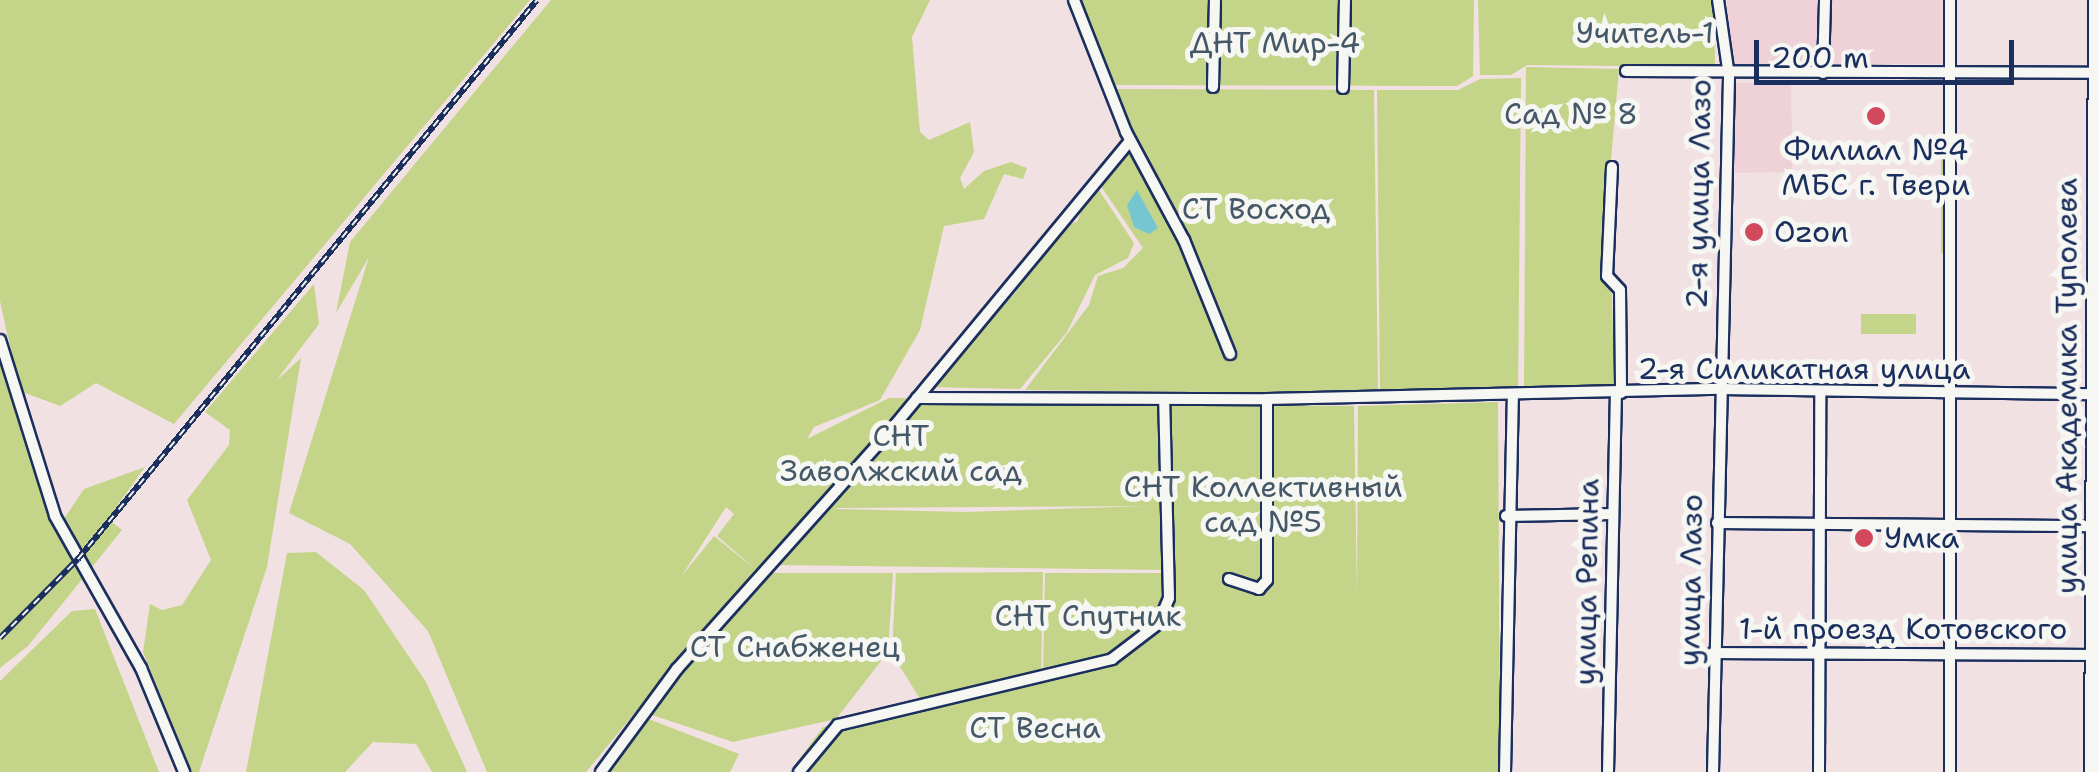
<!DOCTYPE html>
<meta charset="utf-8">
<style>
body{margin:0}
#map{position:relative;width:2099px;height:772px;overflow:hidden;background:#f2e1e3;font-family:"Shantell Sans",sans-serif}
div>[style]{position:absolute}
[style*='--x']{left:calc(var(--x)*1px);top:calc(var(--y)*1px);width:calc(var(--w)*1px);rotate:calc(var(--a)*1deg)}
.built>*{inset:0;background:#efd2d8;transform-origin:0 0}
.green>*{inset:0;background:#c4d488;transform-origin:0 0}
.water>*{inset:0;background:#76c6d2}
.roads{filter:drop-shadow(2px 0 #1b2f5e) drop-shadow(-2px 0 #1b2f5e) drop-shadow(0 2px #1b2f5e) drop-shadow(0 -2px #1b2f5e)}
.street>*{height:10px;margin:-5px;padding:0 5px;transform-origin:5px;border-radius:5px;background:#f6f6f2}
.primary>*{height:15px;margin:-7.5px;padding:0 7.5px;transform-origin:7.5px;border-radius:7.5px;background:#f6f6f2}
.rail>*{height:6px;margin-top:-3px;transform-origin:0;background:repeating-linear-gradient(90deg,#f6f6f2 0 8px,#1b2f5e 0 16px);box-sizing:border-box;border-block:2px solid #1b2f5e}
.dots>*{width:28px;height:28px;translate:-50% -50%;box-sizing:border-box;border:5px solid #f6f6f2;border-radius:50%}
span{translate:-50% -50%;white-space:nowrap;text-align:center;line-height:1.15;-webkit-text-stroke:10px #f6f6f2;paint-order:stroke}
.park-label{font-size:30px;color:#455868}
.poi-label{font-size:30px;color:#1b2f5e}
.left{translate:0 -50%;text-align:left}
.street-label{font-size:30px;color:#1b2f5e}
.scale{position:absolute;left:1754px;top:40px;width:260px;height:45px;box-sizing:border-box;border:5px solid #1b2f5e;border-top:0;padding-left:12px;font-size:30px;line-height:35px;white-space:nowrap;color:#1b2f5e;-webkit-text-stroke:8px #f6f6f2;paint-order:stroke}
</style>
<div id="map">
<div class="built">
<i style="left:1727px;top:0;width:96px;height:68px"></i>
<i style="left:1828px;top:0;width:119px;height:64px"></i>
<i style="left:1791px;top:82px;width:90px;height:63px;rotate:89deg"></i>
</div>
<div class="green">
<i style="clip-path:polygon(0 0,530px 0,174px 424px,96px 383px,60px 406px,20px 391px,0 301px)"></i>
<i style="clip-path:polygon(evenodd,551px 0,930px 0,912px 37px,920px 132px,929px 140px,970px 122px,974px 152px,960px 178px,964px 189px,984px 171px,1011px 162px,1027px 168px,1023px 179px,1004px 174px,984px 219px,944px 226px,920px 330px,880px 400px,814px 427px,807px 439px,889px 398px,1162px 403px,1167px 570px,776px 565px,762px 573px,893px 573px,888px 652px,836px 719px,733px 742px,649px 714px,721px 628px,712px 619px,586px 772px,487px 772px,428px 631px,350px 544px,289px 513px,369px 257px,336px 313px,350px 242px,551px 0,1146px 506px,966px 512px,836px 509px,837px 508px,1146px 506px,551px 0,726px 507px,734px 514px,717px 536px,760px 573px,714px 536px,681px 577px,726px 507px)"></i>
<i style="clip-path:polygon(1076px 0,1474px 0,1473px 76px,1457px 86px,1110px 85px)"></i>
<i style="clip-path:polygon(1478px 0,1714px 0,1715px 67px,1527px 65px,1511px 75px,1480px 75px)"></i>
<i style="clip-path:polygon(1526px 67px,1619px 69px,1601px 274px,1612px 295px,1614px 387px,1524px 391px)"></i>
<i style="clip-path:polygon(1521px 78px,1518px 395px,1380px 394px,1377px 90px,1458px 90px,1480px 79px)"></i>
<i style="clip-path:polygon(1114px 89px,1374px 90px,1378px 394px,1025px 390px,1089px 305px,1098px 276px,1123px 268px,1143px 248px,1100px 185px,1135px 142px)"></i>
<i style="left:1941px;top:145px;width:5px;height:108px"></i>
<i style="clip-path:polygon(1093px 181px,1134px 243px,1128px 258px,1095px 275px,1067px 332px,1020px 389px,927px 387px,1016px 292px,1058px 227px,1077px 222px)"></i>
<i style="clip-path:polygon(314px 284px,319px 324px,276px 381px,301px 358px,267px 567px,199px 772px,192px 772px,143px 652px,150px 604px,162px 610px,182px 605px,211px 560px,187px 500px,229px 445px,230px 430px,205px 412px)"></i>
<i style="left:1916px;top:314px;width:20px;height:55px;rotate:90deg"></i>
<i style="clip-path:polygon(0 358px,55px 532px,84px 489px,145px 467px,108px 519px,122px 530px,28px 646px,0 668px)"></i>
<i style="clip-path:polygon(1498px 402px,1500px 772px,790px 772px,823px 727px,1110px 667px,1148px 640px,1172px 613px,1170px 405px,1354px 406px,1357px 598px,1358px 406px)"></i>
<i style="clip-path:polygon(316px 552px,364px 590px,426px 682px,467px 772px,432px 772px,416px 744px,373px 742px,345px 772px,246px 772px,287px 553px)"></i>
<i style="clip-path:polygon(1043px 572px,1041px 674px,922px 702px,892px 654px,896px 573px)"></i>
<i style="clip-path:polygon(1045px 573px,1167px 573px,1164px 608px,1110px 656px,1043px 674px)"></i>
<i style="clip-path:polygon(95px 609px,159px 772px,0 772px,0 681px,72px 611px)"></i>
<i style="clip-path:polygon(646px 718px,739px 754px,730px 772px,611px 772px)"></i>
</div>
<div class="water">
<i style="clip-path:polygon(1137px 190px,1158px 228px,1149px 234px,1134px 227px,1127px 205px)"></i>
</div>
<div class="roads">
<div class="street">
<i style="--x:1074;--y:0;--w:142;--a:68.5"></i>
<i style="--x:1126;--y:132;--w:123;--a:61.8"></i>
<i style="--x:1184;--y:240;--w:123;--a:68"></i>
<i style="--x:1950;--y:0;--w:772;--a:90"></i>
<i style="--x:1626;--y:71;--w:469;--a:0.2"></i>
<i style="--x:1823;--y:73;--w:73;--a:-88.4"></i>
<i style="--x:1213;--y:87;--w:87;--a:-88.7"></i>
<i style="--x:1343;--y:88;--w:88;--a:-88.7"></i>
<i style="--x:1612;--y:167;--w:109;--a:92.6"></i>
<i style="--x:1607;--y:276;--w:19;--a:47"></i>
<i style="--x:1620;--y:290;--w:103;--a:89.4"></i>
<i style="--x:0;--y:340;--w:184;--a:72.6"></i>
<i style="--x:55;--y:516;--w:175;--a:60.5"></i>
<i style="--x:141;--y:668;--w:113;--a:67.5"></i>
<i style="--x:917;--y:398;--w:350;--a:0.2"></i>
<i style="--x:1267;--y:399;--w:453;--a:-1.3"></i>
<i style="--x:1720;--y:389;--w:374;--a:0.8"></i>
<i style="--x:1506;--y:516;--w:107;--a:-1.1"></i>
<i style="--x:1717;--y:523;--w:377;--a:0.5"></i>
<i style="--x:1229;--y:579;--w:32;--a:18"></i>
<i style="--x:1259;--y:589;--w:12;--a:-48"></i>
<i style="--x:1267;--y:580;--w:181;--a:-90"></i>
<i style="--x:1713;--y:653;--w:380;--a:0.3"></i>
<i style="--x:601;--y:772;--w:128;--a:-53.6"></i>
<i style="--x:677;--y:669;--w:319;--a:-48.2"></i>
<i style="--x:890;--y:431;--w:376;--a:-50.4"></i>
<i style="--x:799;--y:772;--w:61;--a:-50.3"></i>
<i style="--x:838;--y:725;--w:282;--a:-13.5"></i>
<i style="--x:1112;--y:659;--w:58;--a:-37.3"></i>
<i style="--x:1158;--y:624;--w:28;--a:-67"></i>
<i style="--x:1169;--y:598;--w:198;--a:-91.4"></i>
<i style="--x:1505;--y:772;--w:377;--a:-88.8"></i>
<i style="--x:1608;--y:772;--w:379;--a:-88.8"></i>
<i style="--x:1713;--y:772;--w:696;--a:-88.68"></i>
<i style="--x:1729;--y:76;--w:77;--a:-98.2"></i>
<i style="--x:1819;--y:772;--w:378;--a:-89.8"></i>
</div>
<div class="primary">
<i style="--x:2092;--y:772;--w:772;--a:-89.7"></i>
</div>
</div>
<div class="rail">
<i style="--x:0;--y:638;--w:111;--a:-45.4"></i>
<i style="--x:78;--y:559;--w:723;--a:-50.61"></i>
</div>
<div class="dots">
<i style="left:1876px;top:116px;background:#d1495b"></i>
<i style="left:1754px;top:232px;background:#d1495b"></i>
<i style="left:1864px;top:538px;background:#d1495b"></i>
</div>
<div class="park-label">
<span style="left:1645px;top:33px">Учитель-1</span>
<span style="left:1275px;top:43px">ДНТ Мир-4</span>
<span style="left:1571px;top:114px">Сад № 8</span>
<span style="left:1256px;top:209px">СТ Восход</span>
<span style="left:901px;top:453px">СНТ<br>Заволжский сад</span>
<span style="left:1263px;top:504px">СНТ Коллективный<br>сад №5</span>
<span style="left:1088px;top:616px">СНТ Спутник</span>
<span style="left:795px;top:647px">СТ Снабженец</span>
<span style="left:1035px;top:728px">СТ Весна</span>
</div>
<div class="poi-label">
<span style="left:1876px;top:167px">Филиал №4<br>МБС г. Твери</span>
<span class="left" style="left:1774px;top:232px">Ozon</span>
<span class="left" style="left:1884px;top:538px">Умка</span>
</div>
<div class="street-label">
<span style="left:1699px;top:194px;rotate:-89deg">2-я улица Лазо</span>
<span style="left:1804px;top:369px">2-я Силикатная улица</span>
<span style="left:2067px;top:386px;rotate:-90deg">улица Академика Туполева</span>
<span style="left:1691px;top:580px;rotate:-89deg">улица Лазо</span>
<span style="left:1587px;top:582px;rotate:-89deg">улица Репина</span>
<span style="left:1903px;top:629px">1-й проезд Котовского</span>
</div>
<div class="scale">200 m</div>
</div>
